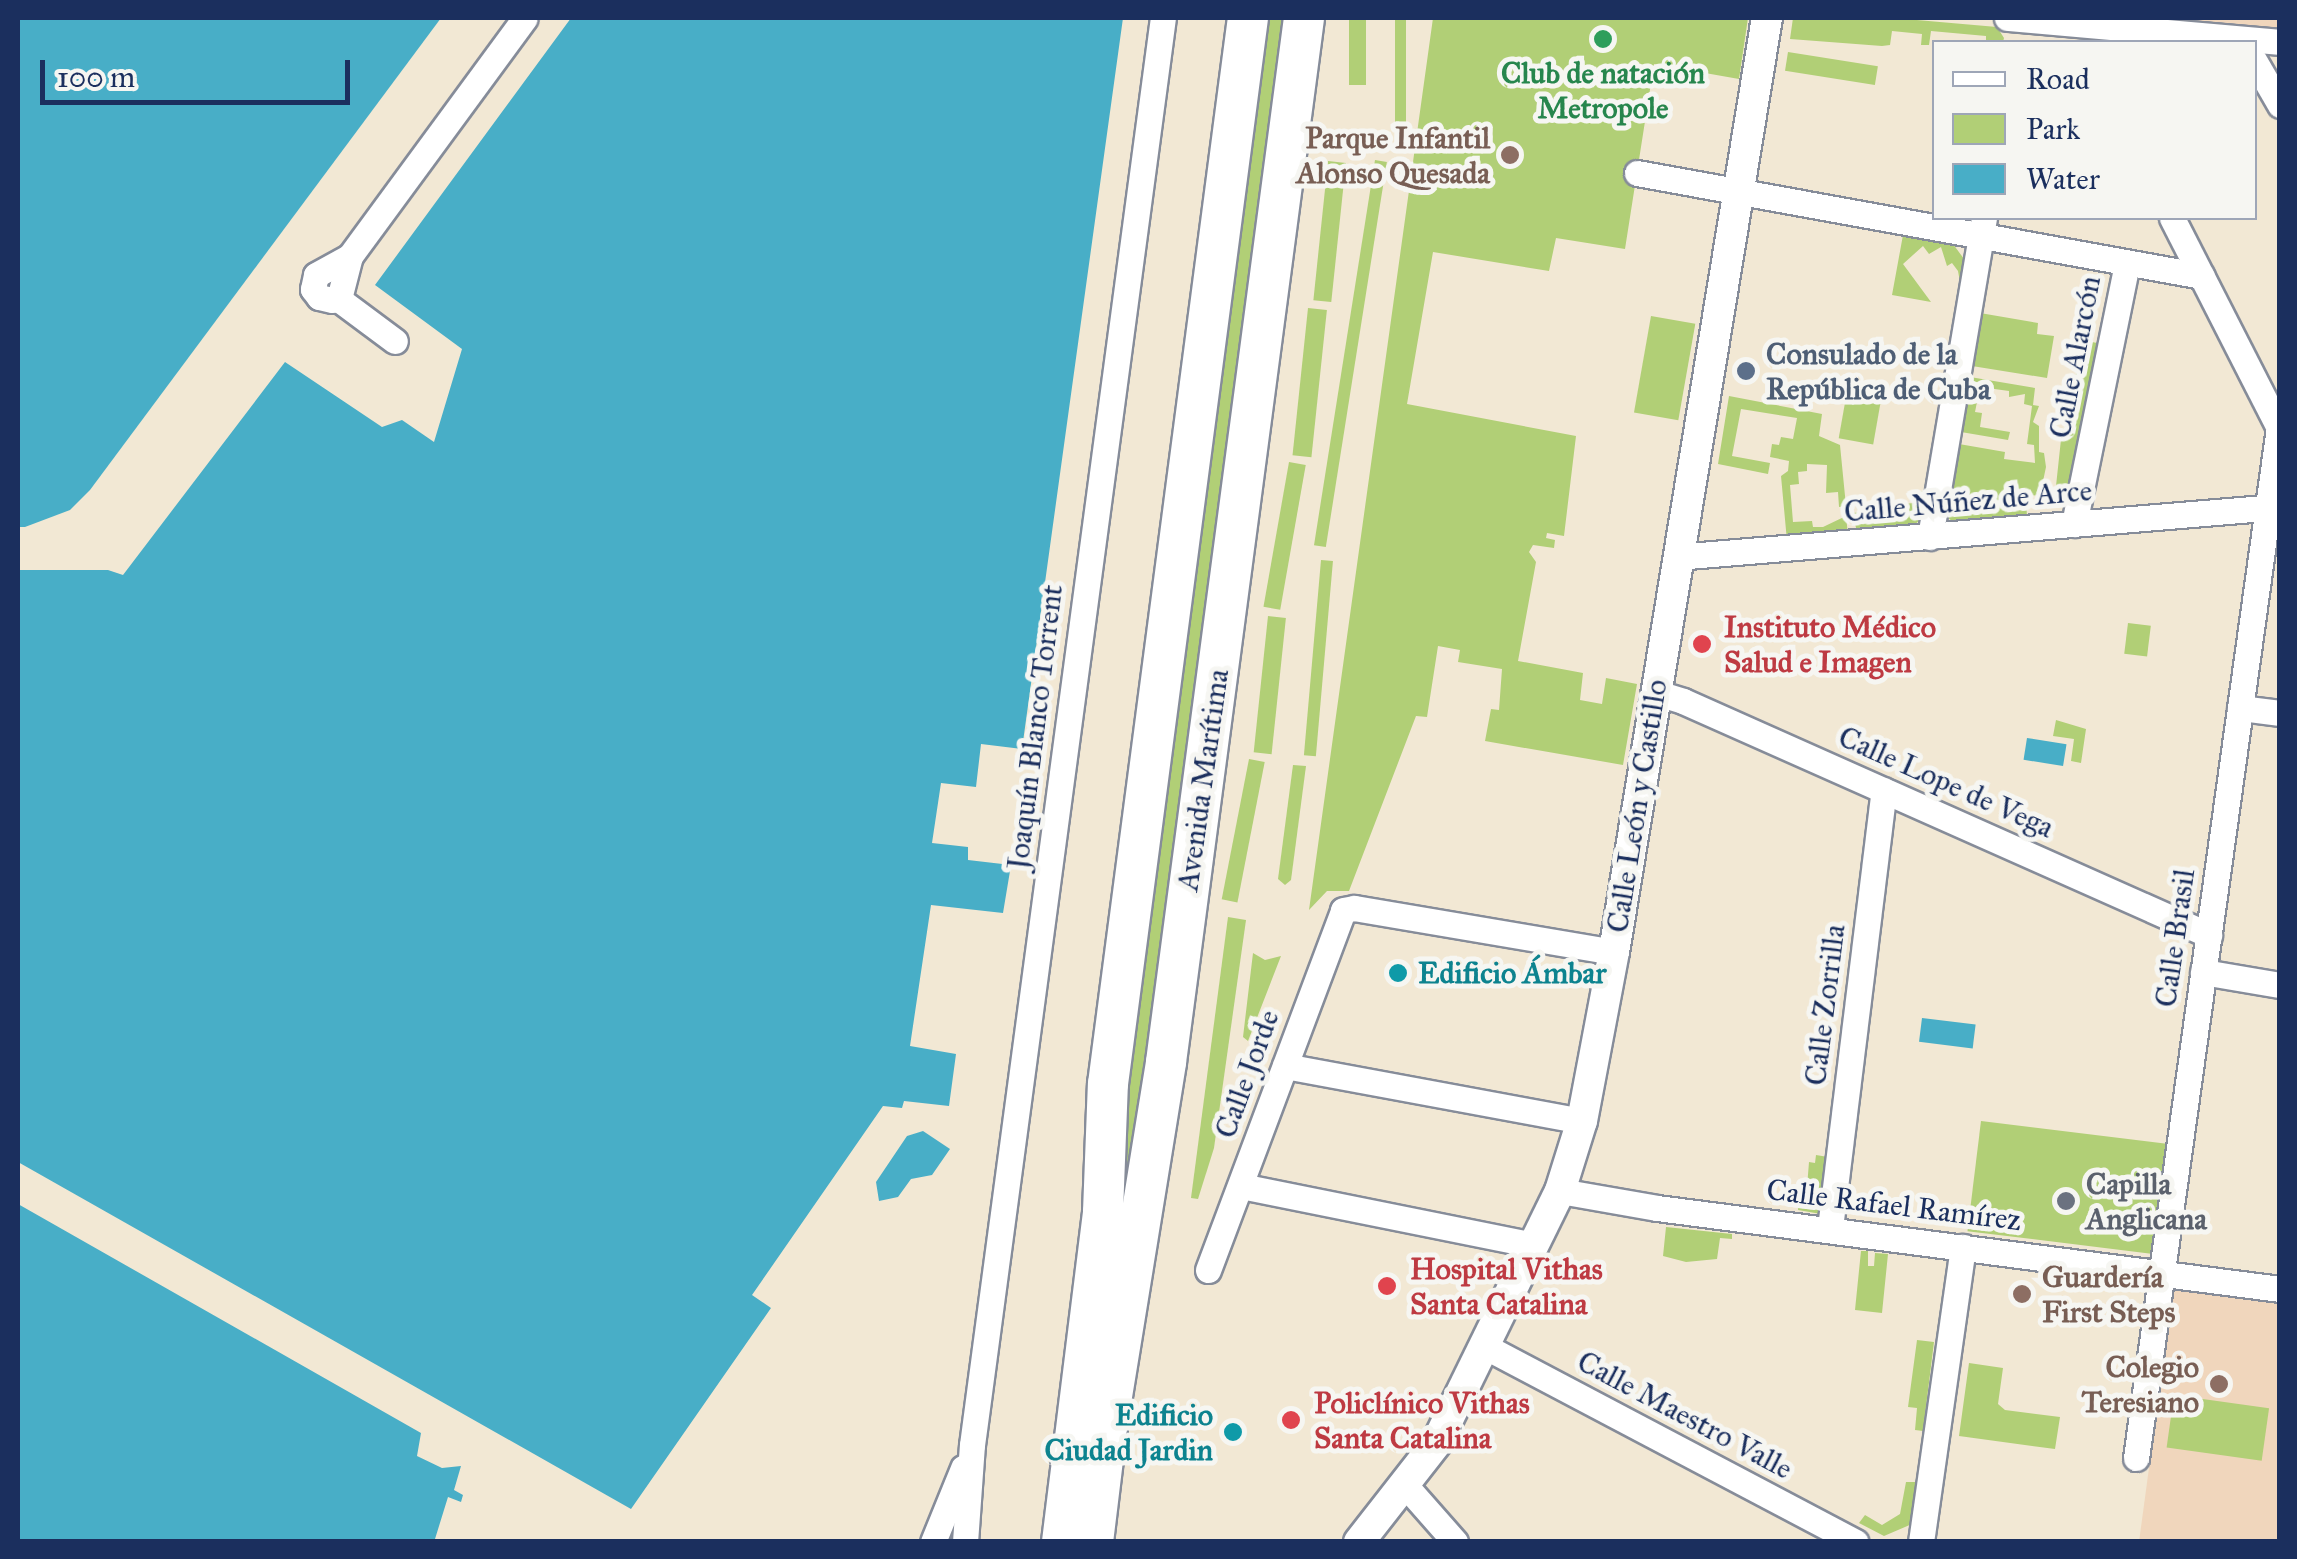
<!DOCTYPE html>
<meta charset="utf-8">
<style>
body{margin:0}
#map{position:relative;width:2297px;height:1559px;overflow:hidden;background:#f2e8d4;font-family:"IM FELL Great Primer",serif}
div>[style]{position:absolute}
[style*='--x']{left:calc(var(--x)*1px);top:calc(var(--y)*1px);width:calc(var(--w)*1px);rotate:calc(var(--a)*1deg)}
.built>*{inset:0;background:#f0d6bc}
.green>*{inset:0;background:#b1cf76;transform-origin:0 0}
.water>*{inset:0;background:#48aec7;transform-origin:0 0}
.roads{filter:drop-shadow(2px 0 #868c99) drop-shadow(-2px 0 #868c99) drop-shadow(0 2px #868c99) drop-shadow(0 -2px #868c99)}
.minor>*{height:25px;margin:-12.5px;padding:0 12.5px;transform-origin:12.5px;border-radius:12.5px;background:#fff}
.tertiary>*{height:30px;margin:-15px;padding:0 15px;transform-origin:15px;border-radius:15px;background:#fff}
.trunk>*{height:40px;margin:-20px;padding:0 20px;transform-origin:20px;border-radius:20px;background:#fff}
.dots>*{width:28px;height:28px;translate:-50% -50%;box-sizing:border-box;border:5px solid #f6f6f2;border-radius:50%}
span{translate:-50% -50%;white-space:nowrap;text-align:center;line-height:1.15;-webkit-text-stroke:10px #f6f6f2;paint-order:stroke}
.leisure-label{font-size:30px;color:#27864d;font-weight:700}
.education-label{font-size:30px;color:#785e54;font-weight:700}
.right{translate:-100% -50%;text-align:right}
.left{translate:0 -50%;text-align:left}
.service-label{font-size:30px;color:#4e5e75;font-weight:700}
.street-label{font-size:30px;color:#1b2f5e}
.health-label{font-size:30px;color:#be3a42;font-weight:700}
.culture-label{font-size:30px;color:#0d838f;font-weight:700}
.worship-label{font-size:30px;color:#5b616d;font-weight:700}
.frame{position:absolute;inset:0;border:20px solid #1b2f5e;pointer-events:none}
.legend{position:absolute;left:1932px;top:40px;width:325px;height:180px;box-sizing:border-box;background:#f6f6f2;border:2px solid #9ea6b7;margin:0;padding:12px 18px;list-style:none;font-size:30px;color:#1b2f5e}
.legend li{display:flex;align-items:center;gap:20px;height:50px}
.legend b{width:50px;border:2px solid #9ea6b7}
.scale{position:absolute;left:40px;top:60px;width:310px;height:45px;box-sizing:border-box;border:5px solid #1b2f5e;border-top:0;padding-left:12px;font-size:30px;line-height:35px;white-space:nowrap;color:#1b2f5e;-webkit-text-stroke:8px #f6f6f2;paint-order:stroke}
</style>
<div id="map">
<div class="built">
<i style="clip-path:polygon(2144px 18px,2279px 18px,2279px 30px)"></i>
<i style="clip-path:polygon(2173px 1290px,2279px 1304px,2279px 1541px,2139px 1542px)"></i>
</div>
<div class="green">
<i style="clip-path:polygon(1266px 18px,1285px 18px,1107px 1338px,1116px 1179px)"></i>
<i style="left:1349px;top:18px;width:17px;height:67px"></i>
<i style="left:1395px;top:18px;width:11px;height:131px"></i>
<i style="clip-path:polygon(1433px 18px,1748px 18px,1739px 79px,1654px 64px,1625px 249px,1556px 238px,1549px 271px,1433px 252px,1407px 404px,1576px 436px,1564px 536px,1547px 533px,1546px 538px,1555px 540px,1554px 548px,1533px 545px,1529px 552px,1536px 562px,1518px 661px,1583px 673px,1580px 700px,1602px 704px,1606px 678px,1637px 684px,1623px 765px,1485px 741px,1491px 709px,1499px 710px,1502px 669px,1458px 662px,1460px 650px,1438px 646px,1427px 717px,1416px 716px,1349px 891px,1327px 891px,1309px 910px)"></i>
<i style="clip-path:polygon(1793px 18px,1894px 18px,1997px 27px,2004px 38px,2003px 42px,1986px 42px,1986px 36px,1931px 31px,1929px 45px,1921px 45px,1922px 34px,1892px 31px,1890px 45px,1882px 46px,1790px 39px)"></i>
<i style="left:1788px;top:52px;width:91px;height:19px;rotate:9deg"></i>
<i style="left:1375px;top:160px;width:12px;height:390px;rotate:9deg"></i>
<i style="left:1328px;top:161px;width:18px;height:140px;rotate:6deg"></i>
<i style="clip-path:polygon(1903px 235px,1953px 244px,1967px 263px,1962px 293px,1958px 271px,1952px 263px,1947px 266px,1941px 247px,1929px 254px,1923px 246px,1903px 264px,1931px 302px,1892px 295px)"></i>
<i style="left:1308px;top:308px;width:19px;height:148px;rotate:6deg"></i>
<i style="clip-path:polygon(1980px 313px,2038px 323px,2037px 334px,2054px 336px,2047px 378px,1972px 366px)"></i>
<i style="left:1651px;top:316px;width:45px;height:98px;rotate:10deg"></i>
<i style="clip-path:polygon(2082px 340px,2097px 343px,2067px 497px,2026px 495px,2027px 518px,1957px 525px,1947px 517px,1959px 444px,2005px 452px,2004px 459px,2035px 463px,2034px 445px,2027px 444px,2032px 406px,2024px 404px,2025px 394px,2009px 397px,2009px 391px,1980px 387px,1975px 412px,1982px 413px,1980px 427px,2010px 432px,2008px 440px,1961px 432px,1970px 377px,2035px 388px,2033px 405px,2039px 406px,2033px 422px,2039px 426px,2039px 452px,2044px 453px,2046px 467px,2042px 486px,2051px 492px,2056px 486px,2062px 430px,2067px 424px)"></i>
<i style="clip-path:polygon(1729px 396px,1822px 414px,1819px 436px,1840px 445px,1846px 506px,1839px 507px,1838px 492px,1826px 493px,1827px 465px,1807px 464px,1807px 471px,1798px 472px,1799px 484px,1790px 485px,1793px 522px,1812px 521px,1813px 527px,1823px 527px,1846px 516px,1848px 535px,1787px 541px,1781px 476px,1788px 471px,1789px 461px,1770px 457px,1772px 444px,1779px 445px,1781px 437px,1793px 439px,1797px 418px,1741px 409px,1732px 456px,1770px 463px,1768px 474px,1718px 464px)"></i>
<i style="left:1846px;top:397px;width:35px;height:42px;rotate:10deg"></i>
<i style="left:1289px;top:462px;width:17px;height:147px;rotate:10deg"></i>
<i style="clip-path:polygon(1928px 491px,1924px 516px,1910px 529px,1858px 535px,1852px 513px,1865px 512px,1865px 517px,1905px 511px,1905px 504px,1913px 503px,1912px 492px)"></i>
<i style="left:1321px;top:560px;width:12px;height:196px;rotate:5deg"></i>
<i style="left:1268px;top:616px;width:18px;height:137px;rotate:6deg"></i>
<i style="left:2128px;top:623px;width:23px;height:31px;rotate:7deg"></i>
<i style="clip-path:polygon(2056px 720px,2086px 729px,2081px 763px,2071px 761px,2074px 739px,2053px 736px)"></i>
<i style="left:1249px;top:759px;width:16px;height:143px;rotate:11deg"></i>
<i style="clip-path:polygon(1293px 765px,1306px 766px,1291px 880px,1285px 885px,1278px 879px)"></i>
<i style="clip-path:polygon(1228px 917px,1246px 920px,1214px 1148px,1198px 1199px,1191px 1198px)"></i>
<i style="clip-path:polygon(1253px 953px,1265px 960px,1281px 956px,1248px 1041px,1243px 1037px)"></i>
<i style="left:1981px;top:1121px;width:187px;height:111px;rotate:7deg"></i>
<i style="clip-path:polygon(1816px 1155px,1828px 1157px,1821px 1214px,1798px 1210px,1799px 1200px,1813px 1191px,1807px 1187px,1809px 1162px,1815px 1163px)"></i>
<i style="clip-path:polygon(1666px 1227px,1732px 1234px,1732px 1239px,1720px 1238px,1717px 1259px,1686px 1262px,1663px 1256px)"></i>
<i style="clip-path:polygon(1861px 1251px,1868px 1251px,1868px 1266px,1874px 1266px,1875px 1253px,1888px 1254px,1882px 1313px,1855px 1310px)"></i>
<i style="clip-path:polygon(1917px 1340px,1934px 1342px,1923px 1431px,1915px 1430px,1917px 1408px,1908px 1407px)"></i>
<i style="clip-path:polygon(1969px 1363px,2003px 1368px,1998px 1404px,2005px 1410px,2060px 1417px,2055px 1449px,1959px 1436px)"></i>
<i style="left:2174px;top:1395px;width:96px;height:53px;rotate:8deg"></i>
<i style="clip-path:polygon(1906px 1482px,1917px 1482px,1912px 1524px,1884px 1536px,1859px 1523px,1865px 1515px,1882px 1525px,1900px 1514px)"></i>
</div>
<div class="water">
<i style="clip-path:polygon(18px 18px,441px 18px,90px 490px,70px 510px,25px 527px,18px 527px)"></i>
<i style="clip-path:polygon(571px 18px,1123px 18px,1022px 749px,981px 744px,976px 787px,941px 783px,932px 843px,968px 847px,968px 860px,1011px 865px,1003px 913px,931px 905px,910px 1046px,956px 1054px,949px 1106px,904px 1101px,902px 1108px,883px 1106px,752px 1295px,771px 1308px,631px 1509px,18px 1162px,18px 570px,108px 570px,123px 575px,285px 362px,382px 427px,402px 420px,434px 442px,462px 349px,375px 285px)"></i>
<i style="left:2027px;top:738px;width:40px;height:22px;rotate:9deg"></i>
<i style="left:1922px;top:1018px;width:54px;height:24px;rotate:7deg"></i>
<i style="clip-path:polygon(923px 1131px,950px 1149px,932px 1175px,911px 1179px,898px 1197px,879px 1201px,876px 1182px,907px 1136px)"></i>
<i style="clip-path:polygon(18px 1204px,421px 1433px,417px 1456px,442px 1468px,461px 1466px,454px 1490px,463px 1495px,461px 1502px,448px 1497px,435px 1539px,442px 1541px,18px 1541px)"></i>
</div>
<div class="roads">
<div class="minor">
<i style="--x:2007;--y:18;--w:274;--a:5"></i>
<i style="--x:2254;--y:60;--w:52;--a:60"></i>
<i style="--x:1637;--y:173;--w:574;--a:10.33"></i>
<i style="--x:2172;--y:218;--w:236;--a:63"></i>
<i style="--x:350;--y:256;--w:40;--a:104.4"></i>
<i style="--x:340;--y:295;--w:9;--a:148"></i>
<i style="--x:332;--y:300;--w:13;--a:-167"></i>
<i style="--x:319;--y:297;--w:10;--a:-127"></i>
<i style="--x:313;--y:289;--w:14;--a:-78"></i>
<i style="--x:316;--y:275;--w:39;--a:-29"></i>
<i style="--x:350;--y:256;--w:295;--a:-53.7"></i>
<i style="--x:337;--y:298;--w:72;--a:36.6"></i>
<i style="--x:2074;--y:524;--w:266;--a:-78.5"></i>
<i style="--x:1930;--y:537;--w:324;--a:-80.4"></i>
<i style="--x:1676;--y:557;--w:591;--a:-4.76"></i>
<i style="--x:1654;--y:692;--w:30;--a:17"></i>
<i style="--x:1683;--y:701;--w:576;--a:23.98"></i>
<i style="--x:2240;--y:708;--w:40;--a:7.1"></i>
<i style="--x:2203;--y:972;--w:78;--a:9.6"></i>
<i style="--x:1285;--y:1066;--w:302;--a:10.5"></i>
<i style="--x:1241;--y:1186;--w:299;--a:11.4"></i>
<i style="--x:1560;--y:1191;--w:98;--a:9.9"></i>
<i style="--x:1657;--y:1208;--w:628;--a:7.41"></i>
<i style="--x:1830;--y:1228;--w:441;--a:-83"></i>
<i style="--x:1208;--y:1270;--w:384;--a:-69.4"></i>
<i style="--x:1343;--y:910;--w:11;--a:-10"></i>
<i style="--x:1354;--y:908;--w:264;--a:9.6"></i>
<i style="--x:1484;--y:1346;--w:420;--a:27.8"></i>
<i style="--x:2136;--y:1458;--w:1040;--a:-82.1"></i>
<i style="--x:1405;--y:1485;--w:76;--a:48.7"></i>
<i style="--x:933;--y:1542;--w:80;--a:-67.9"></i>
<i style="--x:965;--y:1542;--w:97;--a:-85.9"></i>
<i style="--x:972;--y:1445;--w:1440;--a:-82.38"></i>
<i style="--x:1921;--y:1542;--w:298;--a:-81.9"></i>
</div>
<div class="tertiary">
<i style="--x:1359;--y:1542;--w:127;--a:-52"></i>
<i style="--x:1437;--y:1442;--w:280;--a:-63.9"></i>
<i style="--x:1560;--y:1191;--w:73;--a:-72.6"></i>
<i style="--x:1582;--y:1121;--w:172;--a:-79.3"></i>
<i style="--x:1614;--y:952;--w:946;--a:-80.7"></i>
</div>
<div class="trunk">
<i style="--x:1062;--y:1542;--w:333;--a:-82.9"></i>
<i style="--x:1103;--y:1212;--w:128;--a:-87.8"></i>
<i style="--x:1108;--y:1084;--w:1075;--a:-82.52"></i>
<i style="--x:1093;--y:1542;--w:116;--a:-83.1"></i>
<i style="--x:1107;--y:1427;--w:370;--a:-80.8"></i>
<i style="--x:1166;--y:1062;--w:1053;--a:-82.47"></i>
</div>
</div>
<div class="dots">
<i style="left:1603px;top:39px;background:#2e9e5b"></i>
<i style="left:1510px;top:155px;background:#8d6e63"></i>
<i style="left:1746px;top:371px;background:#5c6f8a"></i>
<i style="left:1702px;top:644px;background:#e0444e"></i>
<i style="left:1398px;top:973px;background:#0f9aa8"></i>
<i style="left:2066px;top:1201px;background:#6b7280"></i>
<i style="left:1387px;top:1286px;background:#e0444e"></i>
<i style="left:2022px;top:1294px;background:#8d6e63"></i>
<i style="left:2219px;top:1384px;background:#8d6e63"></i>
<i style="left:1291px;top:1420px;background:#e0444e"></i>
<i style="left:1233px;top:1432px;background:#0f9aa8"></i>
</div>
<div class="leisure-label">
<span style="left:1603px;top:90px">Club de natación<br>Metropole</span>
</div>
<div class="education-label">
<span class="right" style="left:1490px;top:155px">Parque Infantil<br>Alonso Quesada</span>
<span class="left" style="left:2042px;top:1294px">Guardería<br>First Steps</span>
<span class="right" style="left:2199px;top:1384px">Colegio<br>Teresiano</span>
</div>
<div class="service-label">
<span class="left" style="left:1766px;top:371px">Consulado de la<br>República de Cuba</span>
</div>
<div class="street-label">
<span style="left:2075px;top:357px;rotate:-79deg">Calle Alarcón</span>
<span style="left:1968px;top:501px;rotate:-5deg">Calle Núñez de Arce</span>
<span style="left:1035px;top:727px;rotate:-83deg">Joaquín Blanco Torrent</span>
<span style="left:1203px;top:780px;rotate:-82deg">Avenida Marítima</span>
<span style="left:1946px;top:782px;rotate:24deg">Calle Lope de Vega</span>
<span style="left:1637px;top:806px;rotate:-81deg">Calle León y Castillo</span>
<span style="left:2175px;top:938px;rotate:-82deg">Calle Brasil</span>
<span style="left:1825px;top:1005px;rotate:-83deg">Calle Zorrilla</span>
<span style="left:1247px;top:1074px;rotate:-70deg">Calle Jorde</span>
<span style="left:1894px;top:1205px;rotate:7deg">Calle Rafael Ramírez</span>
<span style="left:1685px;top:1415px;rotate:28deg">Calle Maestro Valle</span>
</div>
<div class="health-label">
<span class="left" style="left:1724px;top:644px">Instituto Médico<br>Salud e Imagen</span>
<span class="left" style="left:1410px;top:1286px">Hospital Vithas<br>Santa Catalina</span>
<span class="left" style="left:1314px;top:1420px">Policlínico Vithas<br>Santa Catalina</span>
</div>
<div class="culture-label">
<span class="left" style="left:1418px;top:973px">Edificio Ámbar</span>
<span class="right" style="left:1213px;top:1432px">Edificio<br>Ciudad Jardin</span>
</div>
<div class="worship-label">
<span class="left" style="left:2086px;top:1201px">Capilla<br>Anglicana</span>
</div>
<div class="frame"></div>
<ul class="legend">
<li><b style="height:12px;background:#fff"></b>Road</li>
<li><b style="height:28px;background:#b1cf76"></b>Park</li>
<li><b style="height:28px;background:#48aec7"></b>Water</li>
</ul>
<div class="scale">100 m</div>
</div>
